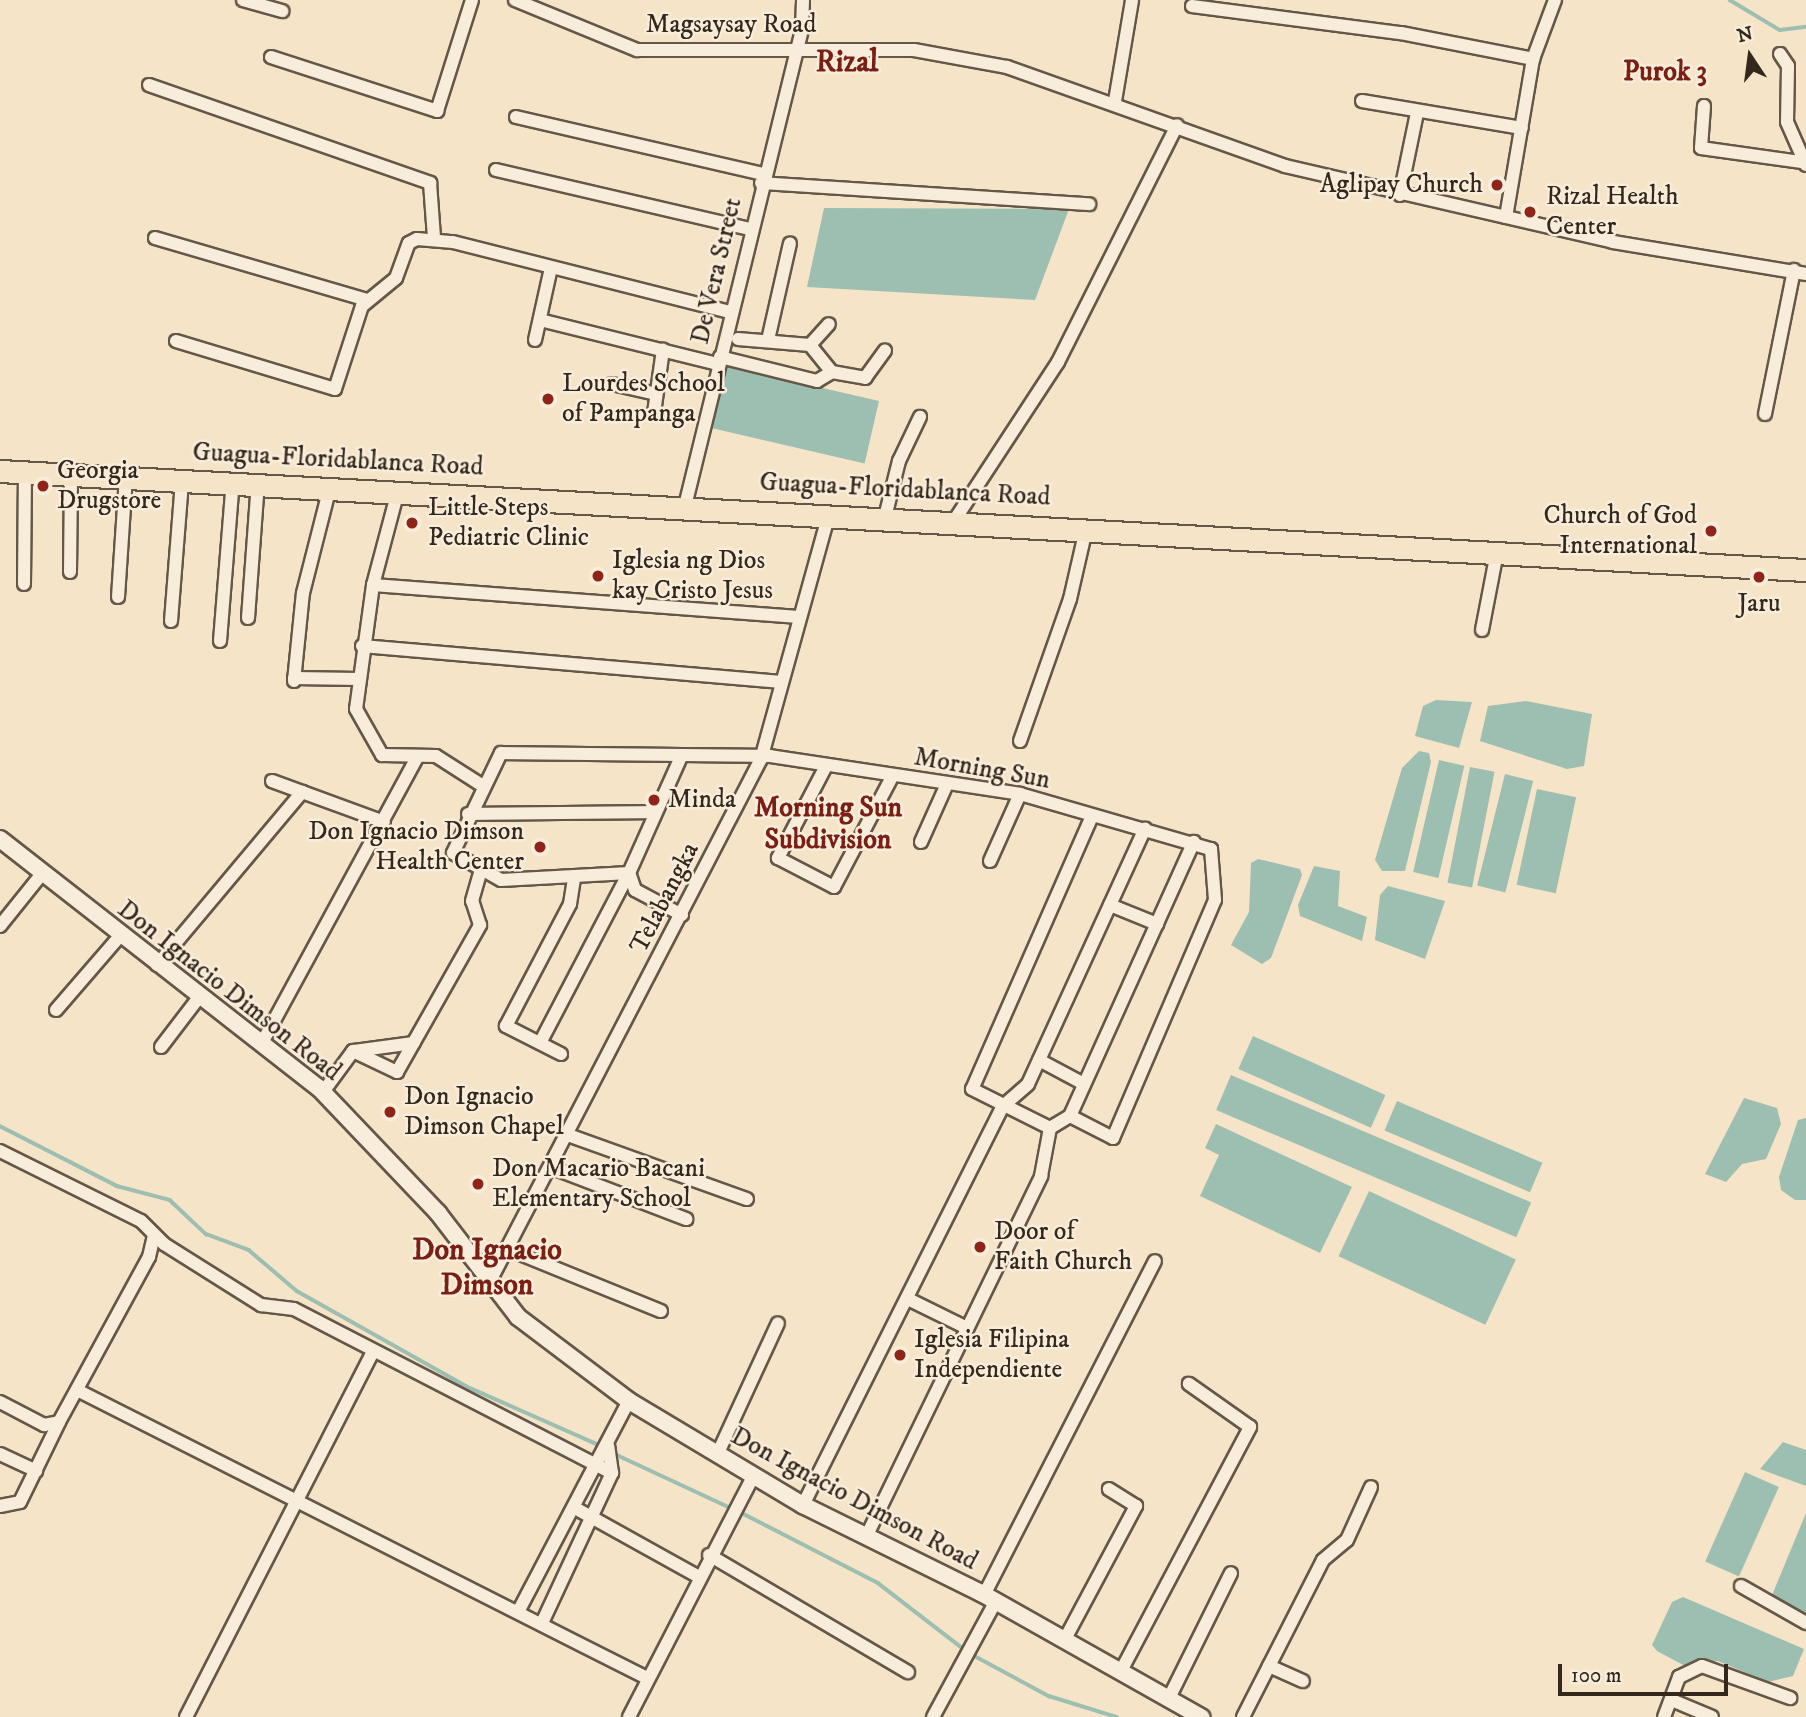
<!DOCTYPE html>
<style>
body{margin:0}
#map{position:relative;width:1806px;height:1717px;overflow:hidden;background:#f5e4c7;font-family:"IM FELL DW Pica",serif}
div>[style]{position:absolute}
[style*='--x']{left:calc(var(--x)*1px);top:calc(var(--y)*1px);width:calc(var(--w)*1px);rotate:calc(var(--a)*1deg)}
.water>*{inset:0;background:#9dbfb1;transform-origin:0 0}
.stream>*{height:3.5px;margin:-1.75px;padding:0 1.75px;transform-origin:1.75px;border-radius:1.75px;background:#9dbfb1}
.roads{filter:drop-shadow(2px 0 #645747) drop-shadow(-2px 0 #645747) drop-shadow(0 2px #645747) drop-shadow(0 -2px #645747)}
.minor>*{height:12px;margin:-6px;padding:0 6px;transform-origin:6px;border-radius:6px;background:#f8eddb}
.tertiary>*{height:16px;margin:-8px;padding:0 8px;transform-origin:8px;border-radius:8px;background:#f8eddb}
.primary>*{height:21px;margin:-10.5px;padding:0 10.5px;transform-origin:10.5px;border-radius:10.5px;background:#f5e4c7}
.dots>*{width:19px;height:19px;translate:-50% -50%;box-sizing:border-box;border:4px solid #f8eddb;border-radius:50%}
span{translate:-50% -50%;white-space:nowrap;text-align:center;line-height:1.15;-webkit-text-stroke:5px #f8eddb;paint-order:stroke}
.street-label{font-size:26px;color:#34281c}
.poi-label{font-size:26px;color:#34281c}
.right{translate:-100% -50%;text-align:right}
.left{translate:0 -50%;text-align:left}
.neighbourhood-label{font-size:28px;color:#7a1f14;font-weight:700}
.quarter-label{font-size:30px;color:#7a1f14;font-weight:700}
.north{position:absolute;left:1715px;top:21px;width:70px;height:70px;-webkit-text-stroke:5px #f8eddb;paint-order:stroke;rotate:347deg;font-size:19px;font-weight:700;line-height:28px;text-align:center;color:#34281c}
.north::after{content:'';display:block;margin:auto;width:24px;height:32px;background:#34281c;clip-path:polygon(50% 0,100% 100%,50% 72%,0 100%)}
.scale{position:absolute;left:1558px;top:1664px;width:170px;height:32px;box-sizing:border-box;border:4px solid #34281c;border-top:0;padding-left:9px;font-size:21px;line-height:24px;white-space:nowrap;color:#34281c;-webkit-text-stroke:5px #f8eddb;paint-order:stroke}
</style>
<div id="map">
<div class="water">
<i style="clip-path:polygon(824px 208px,1069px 209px,1035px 300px,807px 287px)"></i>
<i style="left:727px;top:366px;width:156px;height:64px;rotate:13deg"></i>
<i style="clip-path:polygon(1436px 700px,1472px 702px,1459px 748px,1415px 736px,1423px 706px)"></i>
<i style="clip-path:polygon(1526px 701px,1592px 714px,1584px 766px,1567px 769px,1480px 741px,1488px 706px)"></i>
<i style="clip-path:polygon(1419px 751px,1429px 753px,1431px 762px,1405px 871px,1382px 871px,1375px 860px,1402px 768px)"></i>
<i style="left:1439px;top:760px;width:26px;height:115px;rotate:13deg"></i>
<i style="left:1470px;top:767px;width:25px;height:118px;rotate:11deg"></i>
<i style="left:1505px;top:774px;width:29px;height:115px;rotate:14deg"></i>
<i style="left:1537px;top:789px;width:40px;height:98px;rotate:12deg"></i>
<i style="clip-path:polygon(1258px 859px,1300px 869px,1302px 875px,1271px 958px,1262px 964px,1231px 945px,1249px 912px,1251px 863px)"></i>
<i style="clip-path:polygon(1314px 866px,1340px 871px,1338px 906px,1367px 917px,1362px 941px,1300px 916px,1298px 905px)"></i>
<i style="clip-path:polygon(1388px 886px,1445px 901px,1425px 959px,1375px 940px,1380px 895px)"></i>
<i style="left:1253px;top:1036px;width:145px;height:36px;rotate:24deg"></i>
<i style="left:1231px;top:1075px;width:326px;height:38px;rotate:23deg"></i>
<i style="clip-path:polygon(1744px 1098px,1777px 1108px,1781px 1124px,1766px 1159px,1742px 1164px,1726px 1182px,1705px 1174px)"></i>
<i style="left:1397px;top:1101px;width:158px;height:32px;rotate:23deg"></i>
<i style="clip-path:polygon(1806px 1118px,1806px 1200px,1795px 1200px,1781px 1190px,1779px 1177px,1798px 1120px)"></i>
<i style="clip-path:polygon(1216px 1124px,1352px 1187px,1320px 1253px,1200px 1196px,1219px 1155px,1205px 1148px)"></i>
<i style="left:1369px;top:1191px;width:162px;height:72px;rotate:25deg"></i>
<i style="clip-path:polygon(1783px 1442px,1806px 1450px,1806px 1486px,1760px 1469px)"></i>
<i style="left:1745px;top:1472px;width:37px;height:98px;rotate:24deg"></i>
<i style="clip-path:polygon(1806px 1513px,1806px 1618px,1770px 1600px)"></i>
<i style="clip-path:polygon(1683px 1597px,1804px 1649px,1793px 1676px,1768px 1682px,1718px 1661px,1687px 1667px,1657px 1651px,1652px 1645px,1672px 1602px)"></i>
</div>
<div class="stream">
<i style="--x:1730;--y:0;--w:58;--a:31"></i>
<i style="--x:1780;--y:30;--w:26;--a:-7"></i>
<i style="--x:0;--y:1126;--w:131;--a:27.1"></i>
<i style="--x:117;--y:1186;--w:55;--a:14.8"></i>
<i style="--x:170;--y:1200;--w:50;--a:43.4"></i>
<i style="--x:206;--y:1234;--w:46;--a:20.4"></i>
<i style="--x:249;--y:1250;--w:63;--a:40.5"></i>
<i style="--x:297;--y:1291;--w:196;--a:29.3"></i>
<i style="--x:468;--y:1387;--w:145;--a:23.9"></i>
<i style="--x:617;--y:1455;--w:128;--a:25"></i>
<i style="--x:740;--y:1512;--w:155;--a:27.2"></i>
<i style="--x:878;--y:1583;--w:110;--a:37.6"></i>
<i style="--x:971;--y:1654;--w:89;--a:28.3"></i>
<i style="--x:1049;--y:1696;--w:71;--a:17.2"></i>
</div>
<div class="roads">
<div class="minor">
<i style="--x:243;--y:0;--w:41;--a:15.8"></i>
<i style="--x:515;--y:0;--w:132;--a:22.3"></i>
<i style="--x:637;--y:50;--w:277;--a:0"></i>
<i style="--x:914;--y:50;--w:95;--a:10.4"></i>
<i style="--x:1007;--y:67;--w:295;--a:19.6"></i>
<i style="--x:1285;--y:166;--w:337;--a:13"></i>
<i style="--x:1613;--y:242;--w:196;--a:9.4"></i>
<i style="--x:1192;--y:6;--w:211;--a:7.4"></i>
<i style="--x:1401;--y:33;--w:135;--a:11.1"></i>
<i style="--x:1780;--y:54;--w:14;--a:56"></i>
<i style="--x:1788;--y:66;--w:56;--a:91"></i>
<i style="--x:1787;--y:122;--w:47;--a:66.2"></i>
<i style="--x:271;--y:57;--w:175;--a:18"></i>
<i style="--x:437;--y:111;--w:116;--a:-72.5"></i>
<i style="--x:149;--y:85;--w:298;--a:19.2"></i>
<i style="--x:430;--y:183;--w:55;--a:85.8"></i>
<i style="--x:1115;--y:101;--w:102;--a:-80.4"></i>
<i style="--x:1362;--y:101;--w:162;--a:9.6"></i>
<i style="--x:1704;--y:106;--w:42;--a:94.1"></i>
<i style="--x:1701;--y:148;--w:100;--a:8"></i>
<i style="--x:516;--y:117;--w:253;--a:13"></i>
<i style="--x:496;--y:170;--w:261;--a:13.1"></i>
<i style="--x:761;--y:183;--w:329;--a:3.7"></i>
<i style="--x:1400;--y:195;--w:84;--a:-78.3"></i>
<i style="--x:1506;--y:217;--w:160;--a:-80.3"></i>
<i style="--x:1533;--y:59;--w:63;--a:-69.6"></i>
<i style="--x:155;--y:238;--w:221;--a:16.3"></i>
<i style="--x:540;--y:320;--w:183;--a:13.9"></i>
<i style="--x:738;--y:339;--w:72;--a:4.8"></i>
<i style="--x:810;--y:345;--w:28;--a:-48"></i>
<i style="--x:535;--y:340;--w:74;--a:-77.5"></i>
<i style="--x:768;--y:340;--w:99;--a:-77.2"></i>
<i style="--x:176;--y:341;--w:166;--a:16.8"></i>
<i style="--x:335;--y:389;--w:87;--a:-72"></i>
<i style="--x:362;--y:306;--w:44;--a:-39.5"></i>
<i style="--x:396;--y:278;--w:37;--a:-70"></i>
<i style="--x:409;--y:243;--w:9;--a:-27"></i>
<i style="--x:417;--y:239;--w:36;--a:5"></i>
<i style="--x:453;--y:242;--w:286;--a:14.2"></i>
<i style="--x:810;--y:345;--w:35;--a:51"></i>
<i style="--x:832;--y:372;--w:34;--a:10"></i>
<i style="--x:865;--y:378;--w:34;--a:-54"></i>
<i style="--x:720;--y:357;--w:100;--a:13.9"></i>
<i style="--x:817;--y:381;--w:17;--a:-31"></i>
<i style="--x:612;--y:384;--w:45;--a:12.8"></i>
<i style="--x:654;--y:413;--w:64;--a:-81.9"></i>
<i style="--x:1765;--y:414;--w:147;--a:-78.6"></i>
<i style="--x:398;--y:491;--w:97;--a:104.9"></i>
<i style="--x:373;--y:585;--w:125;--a:97.8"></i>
<i style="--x:356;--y:709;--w:53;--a:60.5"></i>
<i style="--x:382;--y:755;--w:54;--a:1.1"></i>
<i style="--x:436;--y:756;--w:56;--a:32.6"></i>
<i style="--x:685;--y:506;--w:491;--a:-76.2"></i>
<i style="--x:802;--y:29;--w:29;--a:-88"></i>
<i style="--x:885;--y:517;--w:58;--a:-76"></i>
<i style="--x:899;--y:461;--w:49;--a:-64.5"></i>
<i style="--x:954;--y:521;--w:190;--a:-56.8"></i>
<i style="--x:1058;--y:362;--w:265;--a:-63.3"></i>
<i style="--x:70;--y:572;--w:98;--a:-89.4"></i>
<i style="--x:24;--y:584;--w:112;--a:-89.5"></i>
<i style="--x:373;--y:585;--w:427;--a:4.3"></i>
<i style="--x:118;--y:597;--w:120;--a:-86.2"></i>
<i style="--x:248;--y:618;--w:135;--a:-85.8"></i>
<i style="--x:171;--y:621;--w:141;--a:-85.5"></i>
<i style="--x:1482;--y:630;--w:79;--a:-79.1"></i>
<i style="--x:220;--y:641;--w:161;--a:-85.4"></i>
<i style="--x:362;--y:646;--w:421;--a:4.9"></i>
<i style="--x:294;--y:678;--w:65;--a:0.9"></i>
<i style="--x:294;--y:681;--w:88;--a:-84.2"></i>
<i style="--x:303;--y:593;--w:109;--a:-75.7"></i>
<i style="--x:1020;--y:741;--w:151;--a:-70.6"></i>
<i style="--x:1070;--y:599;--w:72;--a:-77.1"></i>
<i style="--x:826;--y:766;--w:104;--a:117.6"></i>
<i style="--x:778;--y:858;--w:63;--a:27.4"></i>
<i style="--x:834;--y:887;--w:124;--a:-62.2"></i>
<i style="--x:272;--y:781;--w:119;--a:20.1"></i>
<i style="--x:468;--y:814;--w:187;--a:-0.6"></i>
<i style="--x:1092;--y:816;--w:298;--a:113.7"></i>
<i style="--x:972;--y:1089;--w:87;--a:26.6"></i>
<i style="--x:1050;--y:1128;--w:23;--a:-31"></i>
<i style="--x:1070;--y:1116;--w:301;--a:-65.7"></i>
<i style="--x:921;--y:842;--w:64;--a:-65.9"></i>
<i style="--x:990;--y:861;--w:73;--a:-65.9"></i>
<i style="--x:1110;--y:905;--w:51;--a:22"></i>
<i style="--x:682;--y:915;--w:53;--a:-152"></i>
<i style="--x:635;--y:890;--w:18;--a:-109"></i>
<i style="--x:629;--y:873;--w:128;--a:176.9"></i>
<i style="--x:501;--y:880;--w:55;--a:-150.6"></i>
<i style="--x:453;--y:853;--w:111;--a:-64.4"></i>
<i style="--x:501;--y:753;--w:269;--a:0.6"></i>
<i style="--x:770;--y:756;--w:253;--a:8.6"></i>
<i style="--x:1020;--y:794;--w:199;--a:16.1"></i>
<i style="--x:1211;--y:849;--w:51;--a:85.5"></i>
<i style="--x:1215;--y:900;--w:259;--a:113.2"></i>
<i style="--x:1113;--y:1138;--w:48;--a:-152.9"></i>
<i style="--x:0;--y:926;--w:65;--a:-51.2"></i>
<i style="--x:157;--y:965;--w:226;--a:-50"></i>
<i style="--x:56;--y:1010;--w:96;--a:-49.2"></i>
<i style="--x:263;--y:1041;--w:324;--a:-61.5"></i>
<i style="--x:540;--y:1043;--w:192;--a:-62.4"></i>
<i style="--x:629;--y:873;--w:127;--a:-65.9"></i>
<i style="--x:161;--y:1047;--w:64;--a:-52.6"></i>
<i style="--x:354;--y:1051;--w:60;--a:-7.7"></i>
<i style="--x:561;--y:1054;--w:62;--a:-153"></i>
<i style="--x:506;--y:1026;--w:138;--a:-62.3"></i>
<i style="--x:570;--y:904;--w:26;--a:-81"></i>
<i style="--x:1039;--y:1060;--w:51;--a:28.1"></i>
<i style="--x:323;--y:1092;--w:51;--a:-53.8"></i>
<i style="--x:353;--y:1051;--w:49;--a:25.5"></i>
<i style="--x:397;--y:1072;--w:169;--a:-60.5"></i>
<i style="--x:480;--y:925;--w:25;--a:-108"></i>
<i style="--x:472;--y:901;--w:33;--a:-74"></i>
<i style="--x:568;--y:1135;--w:190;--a:19.7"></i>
<i style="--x:0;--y:1151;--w:157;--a:26.4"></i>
<i style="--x:141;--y:1221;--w:33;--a:45"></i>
<i style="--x:164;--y:1244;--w:115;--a:32.2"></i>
<i style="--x:261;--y:1305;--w:33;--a:7"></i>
<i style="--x:294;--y:1309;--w:358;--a:27.3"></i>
<i style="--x:550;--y:1167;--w:146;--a:20.9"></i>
<i style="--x:508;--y:1249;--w:165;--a:22.1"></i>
<i style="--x:489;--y:1283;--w:590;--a:-62.57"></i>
<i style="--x:761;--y:759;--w:254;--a:-74.5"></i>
<i style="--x:908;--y:1299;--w:66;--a:26.2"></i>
<i style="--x:77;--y:1390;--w:639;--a:26.81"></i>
<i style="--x:0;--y:1402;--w:50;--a:27.6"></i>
<i style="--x:44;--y:1425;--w:15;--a:-11"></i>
<i style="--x:59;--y:1422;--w:188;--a:-61.4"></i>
<i style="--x:149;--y:1257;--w:22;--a:-77"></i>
<i style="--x:0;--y:1454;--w:40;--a:25"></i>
<i style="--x:717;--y:1455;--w:145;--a:-65.2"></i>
<i style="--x:803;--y:1505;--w:446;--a:-63.4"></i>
<i style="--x:1003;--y:1106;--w:33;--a:-41"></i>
<i style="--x:1028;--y:1084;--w:281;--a:-65.4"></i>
<i style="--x:0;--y:1506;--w:20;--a:-11"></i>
<i style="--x:20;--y:1502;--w:89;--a:-64"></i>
<i style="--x:575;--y:1508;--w:140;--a:29.1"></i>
<i style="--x:868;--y:1533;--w:397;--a:-64.1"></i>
<i style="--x:1041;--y:1176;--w:49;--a:-79.4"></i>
<i style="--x:709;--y:1555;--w:231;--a:30.5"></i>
<i style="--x:1741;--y:1586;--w:75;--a:29.6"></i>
<i style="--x:984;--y:1595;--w:375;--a:-62.9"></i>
<i style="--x:518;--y:1612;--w:238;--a:-62.3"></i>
<i style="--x:542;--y:1623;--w:166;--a:-65"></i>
<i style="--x:612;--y:1473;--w:27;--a:-98"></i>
<i style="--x:1065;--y:1639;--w:151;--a:-61.9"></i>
<i style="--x:1136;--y:1506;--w:32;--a:-148"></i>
<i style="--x:1269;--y:1666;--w:37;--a:24"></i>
<i style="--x:1122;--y:1669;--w:274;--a:-62.1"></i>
<i style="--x:1250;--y:1427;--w:75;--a:-144.8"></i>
<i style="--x:1170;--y:1696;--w:137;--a:-63.6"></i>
<i style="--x:1674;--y:1701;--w:41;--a:22.8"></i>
<i style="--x:186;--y:1717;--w:410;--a:-62.9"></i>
<i style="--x:629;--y:1717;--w:270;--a:-62.7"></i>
<i style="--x:933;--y:1717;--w:132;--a:-61.5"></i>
<i style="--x:1243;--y:1717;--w:176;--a:-63"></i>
<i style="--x:1323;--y:1560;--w:31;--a:-40"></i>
<i style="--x:1347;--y:1540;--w:58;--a:-65.6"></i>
<i style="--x:1664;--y:1717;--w:43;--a:-69.4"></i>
<i style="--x:1679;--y:1677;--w:25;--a:-26"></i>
<i style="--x:1702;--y:1666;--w:94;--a:20"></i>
</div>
<div class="tertiary">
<i style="--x:0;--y:839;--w:405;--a:38"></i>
<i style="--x:319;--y:1088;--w:173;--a:46.4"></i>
<i style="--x:438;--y:1213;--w:131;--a:52.4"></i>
<i style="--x:518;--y:1317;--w:139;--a:37.1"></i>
<i style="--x:629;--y:1401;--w:203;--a:30.9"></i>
<i style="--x:803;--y:1505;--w:199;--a:26.3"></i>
<i style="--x:981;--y:1593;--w:253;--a:29.4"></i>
</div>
<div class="primary">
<i style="--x:0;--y:471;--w:1809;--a:3.14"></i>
</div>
</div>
<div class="dots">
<i style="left:1497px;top:185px;background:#8f2418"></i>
<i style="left:1530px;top:212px;background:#8f2418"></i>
<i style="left:548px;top:399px;background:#8f2418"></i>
<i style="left:43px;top:486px;background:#8f2418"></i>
<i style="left:412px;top:523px;background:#8f2418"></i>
<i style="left:1711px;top:531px;background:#8f2418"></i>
<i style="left:598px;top:576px;background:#8f2418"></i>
<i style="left:1759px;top:577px;background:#8f2418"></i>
<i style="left:654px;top:800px;background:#8f2418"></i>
<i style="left:540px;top:847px;background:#8f2418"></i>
<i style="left:390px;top:1112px;background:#8f2418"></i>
<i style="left:478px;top:1184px;background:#8f2418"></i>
<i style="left:980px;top:1247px;background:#8f2418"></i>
<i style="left:900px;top:1355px;background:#8f2418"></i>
</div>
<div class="street-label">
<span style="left:731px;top:25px">Magsaysay Road</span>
<span style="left:717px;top:271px;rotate:-77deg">De Vera Street</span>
<span style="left:338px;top:460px;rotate:3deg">Guagua-Floridablanca Road</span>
<span style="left:905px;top:490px;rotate:3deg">Guagua-Floridablanca Road</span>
<span style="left:982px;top:769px;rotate:10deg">Morning Sun</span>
<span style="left:665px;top:898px;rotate:-63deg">Telabangka</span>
<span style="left:229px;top:991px;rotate:38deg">Don Ignacio Dimson Road</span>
<span style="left:854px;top:1499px;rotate:28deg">Don Ignacio Dimson Road</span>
</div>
<div class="poi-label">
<span class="right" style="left:1483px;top:185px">Aglipay Church</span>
<span class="left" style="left:1546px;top:212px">Rizal Health<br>Center</span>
<span class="left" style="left:562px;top:399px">Lourdes School<br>of Pampanga</span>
<span class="left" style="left:57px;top:486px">Georgia<br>Drugstore</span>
<span class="left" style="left:428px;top:523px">Little Steps<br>Pediatric Clinic</span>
<span class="right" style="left:1697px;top:531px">Church of God<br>International</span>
<span class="left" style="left:612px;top:576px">Iglesia ng Dios<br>kay Cristo Jesus</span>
<span style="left:1759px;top:604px">Jaru</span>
<span class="left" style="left:668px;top:800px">Minda</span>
<span class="right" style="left:524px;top:847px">Don Ignacio Dimson<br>Health Center</span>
<span class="left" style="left:404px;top:1112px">Don Ignacio<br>Dimson Chapel</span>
<span class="left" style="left:492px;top:1184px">Don Macario Bacani<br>Elementary School</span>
<span class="left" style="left:994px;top:1247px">Door of<br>Faith Church</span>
<span class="left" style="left:914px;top:1355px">Iglesia Filipina<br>Independiente</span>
</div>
<div class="neighbourhood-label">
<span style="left:1665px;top:72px">Purok 3</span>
<span style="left:828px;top:824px">Morning Sun<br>Subdivision</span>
</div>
<div class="quarter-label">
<span style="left:847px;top:63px">Rizal</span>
<span style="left:487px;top:1268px">Don Ignacio<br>Dimson</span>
</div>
<div class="north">N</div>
<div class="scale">100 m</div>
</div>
